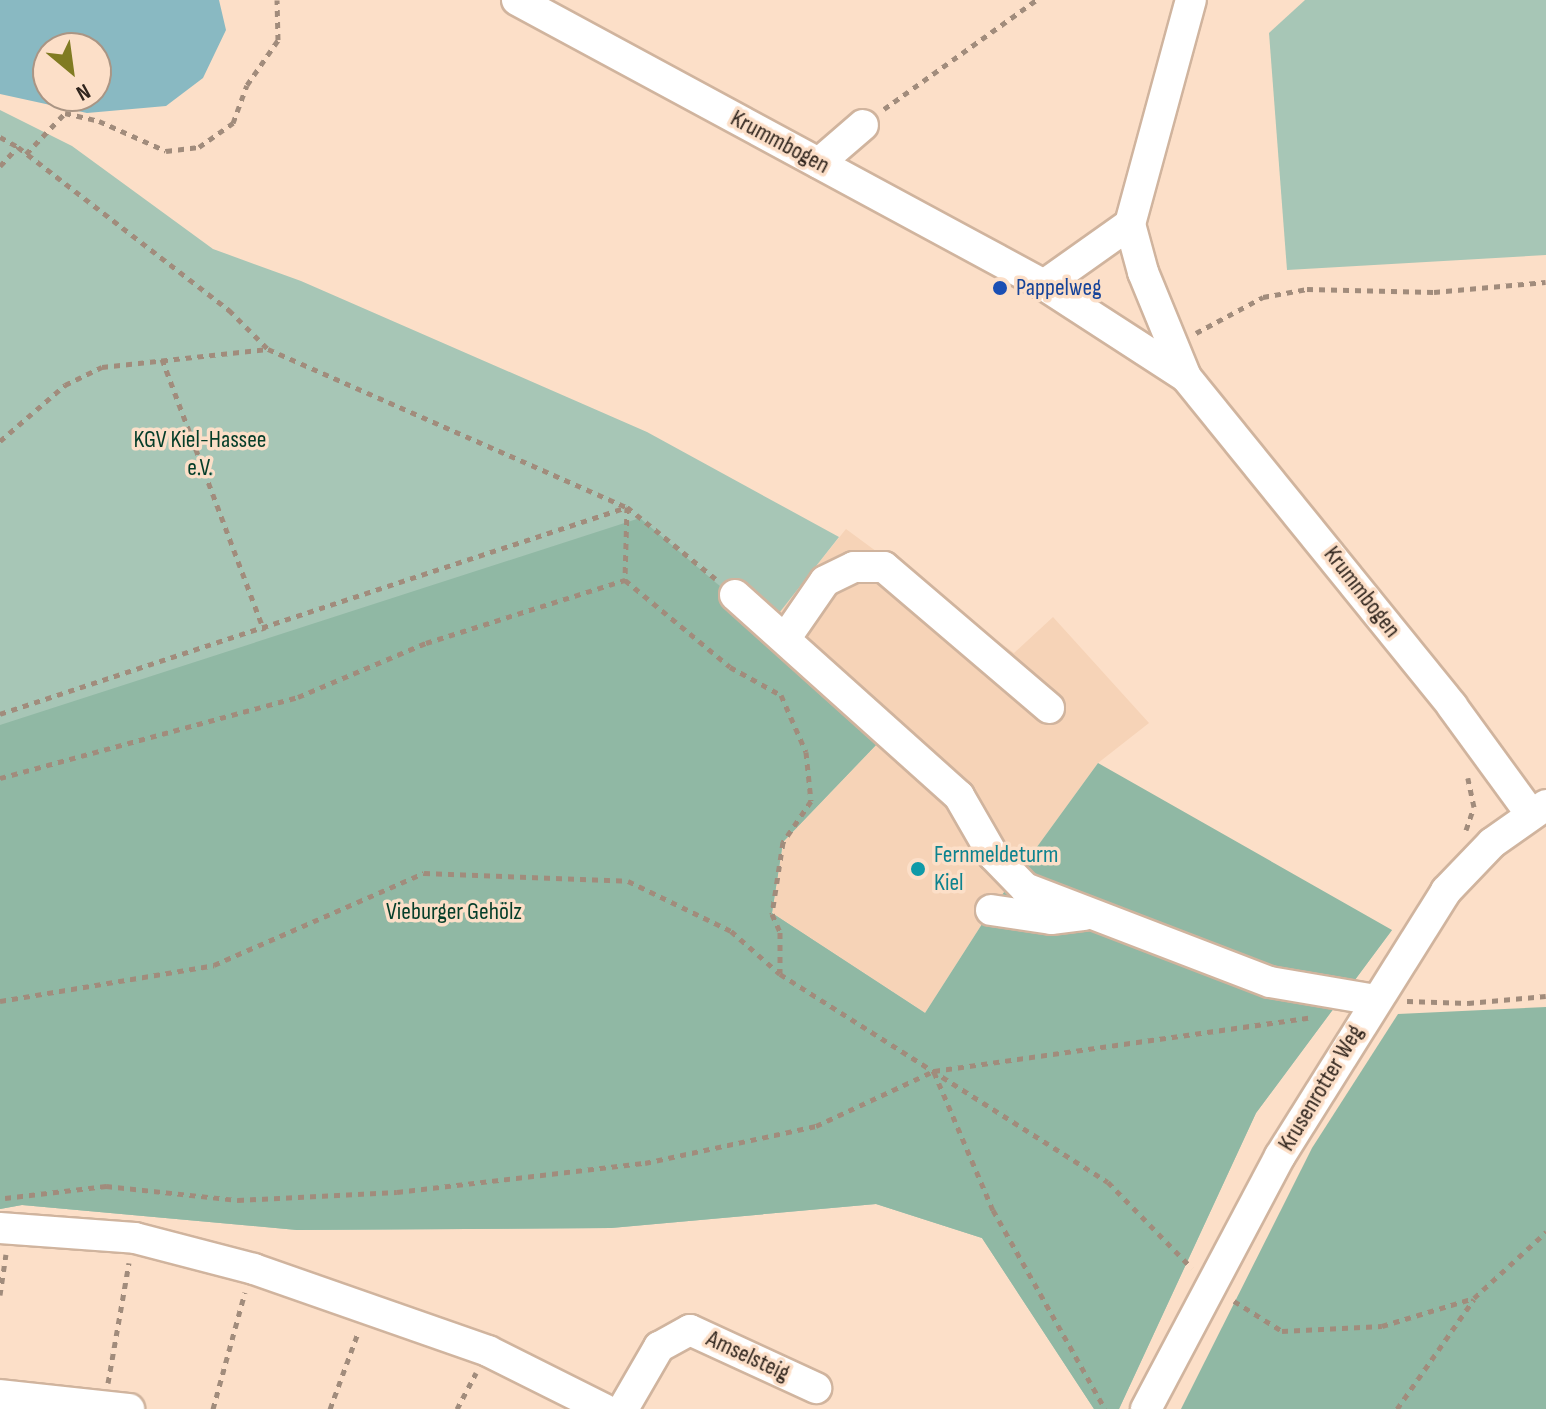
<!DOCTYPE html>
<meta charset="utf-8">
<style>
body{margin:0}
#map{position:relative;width:1546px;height:1409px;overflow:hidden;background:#fcdfc8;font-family:"Sofia Sans Condensed",sans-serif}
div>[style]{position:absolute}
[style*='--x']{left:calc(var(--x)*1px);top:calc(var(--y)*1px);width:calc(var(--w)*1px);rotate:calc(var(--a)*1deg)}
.built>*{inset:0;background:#f6d3b7}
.green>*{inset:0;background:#a7c6b6}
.forest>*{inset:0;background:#90b8a4}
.water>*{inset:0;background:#89b9c2}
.path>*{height:5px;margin-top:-2.5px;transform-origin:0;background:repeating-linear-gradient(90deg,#a18c7c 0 6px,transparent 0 12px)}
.roads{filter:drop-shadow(2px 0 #d0b49e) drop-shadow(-2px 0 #d0b49e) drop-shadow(0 2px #d0b49e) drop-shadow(0 -2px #d0b49e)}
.minor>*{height:30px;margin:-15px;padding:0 15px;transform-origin:15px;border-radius:15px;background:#fff}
.dots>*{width:22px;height:22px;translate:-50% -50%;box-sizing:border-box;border:4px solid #fcdfc8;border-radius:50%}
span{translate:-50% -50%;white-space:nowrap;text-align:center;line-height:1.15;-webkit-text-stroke:7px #fcdfc8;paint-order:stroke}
.street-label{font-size:24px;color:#30251d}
.transit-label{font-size:24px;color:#164399}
.left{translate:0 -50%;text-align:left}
.park-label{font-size:24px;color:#043d29}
.culture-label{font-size:24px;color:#0d838f}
.north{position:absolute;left:32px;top:32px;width:80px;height:80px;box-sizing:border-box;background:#fcdfc8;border:2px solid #aa9584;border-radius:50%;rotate:151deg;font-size:22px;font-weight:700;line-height:32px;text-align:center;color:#30251d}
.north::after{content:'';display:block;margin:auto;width:28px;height:36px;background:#807b22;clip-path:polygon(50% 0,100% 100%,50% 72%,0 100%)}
</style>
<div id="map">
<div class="built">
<i style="clip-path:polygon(846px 529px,1014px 653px,1053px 617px,1149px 723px,1098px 763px,991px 910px,925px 1013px,772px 914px,783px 842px,876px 745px,758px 638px)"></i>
</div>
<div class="green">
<i style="clip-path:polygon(1305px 0,1546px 0,1546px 255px,1287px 270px,1269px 33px)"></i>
<i style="clip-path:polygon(0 110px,72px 146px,213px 249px,301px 281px,647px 432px,839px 537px,768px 627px,640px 519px,876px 745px,783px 842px,772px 913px,925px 1013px,1392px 930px,1256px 1113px,1119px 1409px,1094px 1409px,982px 1238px,876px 1204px,611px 1228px,297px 1230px,22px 1205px,0 1209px)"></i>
</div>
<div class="forest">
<i style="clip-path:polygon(640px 518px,768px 627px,758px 639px,876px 745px,783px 842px,772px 913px,925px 1013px,991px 910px,1098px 763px,1392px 930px,1256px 1113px,1119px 1409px,1094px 1409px,982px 1238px,876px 1204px,611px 1228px,297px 1230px,22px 1205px,0 1209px,0 725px)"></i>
<i style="clip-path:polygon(1546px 1007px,1546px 1409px,1181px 1409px,1312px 1148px,1398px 1014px)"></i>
</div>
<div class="water">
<i style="clip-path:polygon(evenodd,0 0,219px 0,226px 30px,203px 78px,166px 106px,87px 113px,0 94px,0 0,48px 48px,96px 48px,96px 96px,48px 96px,48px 48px)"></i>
</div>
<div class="path">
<i style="--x:884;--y:109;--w:187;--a:-35.6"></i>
<i style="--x:0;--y:137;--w:21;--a:29"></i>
<i style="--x:26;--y:154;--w:57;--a:-46.4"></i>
<i style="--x:65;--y:113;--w:35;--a:13"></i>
<i style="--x:99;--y:121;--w:73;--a:24.1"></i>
<i style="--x:166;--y:151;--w:33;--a:-7"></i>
<i style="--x:199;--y:147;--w:42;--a:-35.2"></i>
<i style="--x:233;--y:123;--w:40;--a:-69.8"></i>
<i style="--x:247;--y:85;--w:55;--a:-55.4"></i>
<i style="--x:278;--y:40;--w:40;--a:-91.4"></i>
<i style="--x:0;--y:166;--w:26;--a:-47"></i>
<i style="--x:18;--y:147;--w:267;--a:37.7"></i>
<i style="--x:229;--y:310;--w:54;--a:45"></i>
<i style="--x:1196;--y:333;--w:76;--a:-28.2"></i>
<i style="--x:1263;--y:297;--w:45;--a:-10.3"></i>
<i style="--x:1307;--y:289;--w:127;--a:1.4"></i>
<i style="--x:1434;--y:292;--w:112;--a:-5.1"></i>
<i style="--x:162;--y:359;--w:290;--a:69.4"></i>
<i style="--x:0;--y:441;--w:86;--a:-40.7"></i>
<i style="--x:65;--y:385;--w:41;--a:-25.9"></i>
<i style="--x:102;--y:367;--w:167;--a:-6.2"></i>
<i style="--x:268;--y:349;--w:392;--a:23.8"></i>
<i style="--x:627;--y:507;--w:114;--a:39"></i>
<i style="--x:0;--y:714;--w:660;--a:-18.27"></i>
<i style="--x:627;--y:507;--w:73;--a:91.6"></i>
<i style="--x:0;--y:778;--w:309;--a:-15.2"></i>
<i style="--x:298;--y:697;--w:139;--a:-22.9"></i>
<i style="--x:426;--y:643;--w:209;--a:-17.6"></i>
<i style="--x:625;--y:580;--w:136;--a:39.6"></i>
<i style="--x:730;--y:667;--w:58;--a:28.8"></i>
<i style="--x:781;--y:695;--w:62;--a:66.3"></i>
<i style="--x:806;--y:752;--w:49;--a:84.2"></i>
<i style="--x:811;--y:801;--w:50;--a:124.3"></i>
<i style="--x:783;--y:842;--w:73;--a:98.7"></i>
<i style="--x:772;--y:914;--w:20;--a:66"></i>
<i style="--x:780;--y:932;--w:41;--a:90"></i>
<i style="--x:1466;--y:830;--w:24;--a:-71"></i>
<i style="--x:1474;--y:807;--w:30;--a:-102"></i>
<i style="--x:0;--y:1001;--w:217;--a:-9.5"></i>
<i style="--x:214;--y:965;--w:229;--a:-23.7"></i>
<i style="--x:424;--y:873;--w:204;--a:2.2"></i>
<i style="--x:628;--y:881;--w:114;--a:25.9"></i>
<i style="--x:731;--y:931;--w:65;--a:41.3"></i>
<i style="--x:780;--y:974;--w:388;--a:32.4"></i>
<i style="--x:1108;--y:1182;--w:120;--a:45.7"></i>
<i style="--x:1407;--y:1001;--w:61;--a:1.9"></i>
<i style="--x:1468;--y:1003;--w:78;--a:-5.1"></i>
<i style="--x:934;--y:1072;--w:150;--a:66.9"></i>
<i style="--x:993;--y:1210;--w:228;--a:60.6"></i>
<i style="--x:5;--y:1198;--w:102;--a:-6.8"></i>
<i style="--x:106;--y:1186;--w:133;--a:6.1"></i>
<i style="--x:238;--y:1200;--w:159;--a:-2.9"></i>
<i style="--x:397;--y:1192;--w:250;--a:-6.7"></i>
<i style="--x:645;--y:1163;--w:175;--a:-12.2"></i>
<i style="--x:816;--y:1126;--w:130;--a:-25"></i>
<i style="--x:934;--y:1071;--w:378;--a:-8.1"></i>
<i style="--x:0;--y:1295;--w:41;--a:-81.7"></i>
<i style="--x:1234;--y:1301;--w:57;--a:32"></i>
<i style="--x:1282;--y:1331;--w:100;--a:-2.9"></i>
<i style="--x:1382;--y:1326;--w:96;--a:-16.9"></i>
<i style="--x:1474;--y:1298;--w:98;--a:-42.5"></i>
<i style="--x:108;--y:1383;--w:122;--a:-80.1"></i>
<i style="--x:213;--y:1409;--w:121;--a:-74.7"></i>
<i style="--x:330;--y:1409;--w:81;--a:-69.8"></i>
<i style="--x:457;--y:1409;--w:41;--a:-62.2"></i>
<i style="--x:1397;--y:1409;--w:134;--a:-55"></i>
</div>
<div class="roads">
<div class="minor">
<i style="--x:517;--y:0;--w:599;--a:28.4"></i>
<i style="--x:1044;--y:285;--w:169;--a:32.9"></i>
<i style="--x:1186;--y:377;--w:423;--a:51"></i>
<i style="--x:1452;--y:706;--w:132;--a:53.9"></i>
<i style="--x:819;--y:163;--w:58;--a:-40.8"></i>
<i style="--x:1044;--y:285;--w:105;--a:-35.3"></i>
<i style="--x:1186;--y:377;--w:113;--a:-112.3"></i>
<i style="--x:1143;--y:272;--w:50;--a:-105.2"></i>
<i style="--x:1130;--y:224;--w:232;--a:-74.8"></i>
<i style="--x:735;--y:595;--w:301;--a:41.9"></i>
<i style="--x:959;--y:796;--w:68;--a:60"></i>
<i style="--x:993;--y:855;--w:46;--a:45.9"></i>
<i style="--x:1025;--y:888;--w:262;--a:21"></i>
<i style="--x:1270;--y:982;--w:107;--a:9.7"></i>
<i style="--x:785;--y:639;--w:70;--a:-55.4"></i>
<i style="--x:825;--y:581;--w:32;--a:-26"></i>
<i style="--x:854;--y:567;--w:30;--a:0"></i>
<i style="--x:884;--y:567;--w:217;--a:40.5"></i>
<i style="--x:991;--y:910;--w:61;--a:8.5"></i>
<i style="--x:1051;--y:919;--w:34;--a:-7"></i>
<i style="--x:0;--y:1228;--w:135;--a:4.2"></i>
<i style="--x:135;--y:1238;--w:123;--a:14.6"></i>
<i style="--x:254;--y:1269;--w:248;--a:19.3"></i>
<i style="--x:488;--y:1351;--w:130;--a:26.6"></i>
<i style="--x:0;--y:1395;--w:130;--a:6.2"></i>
<i style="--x:623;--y:1409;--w:72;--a:-59.9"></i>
<i style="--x:659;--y:1347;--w:35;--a:-29"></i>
<i style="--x:690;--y:1330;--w:139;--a:24.7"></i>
<i style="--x:1146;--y:1409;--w:286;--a:-62.1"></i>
<i style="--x:1280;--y:1156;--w:313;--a:-57.9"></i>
<i style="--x:1446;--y:891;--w:66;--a:-46.2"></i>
<i style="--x:1492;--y:843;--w:66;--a:-35.1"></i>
</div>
</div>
<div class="dots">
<i style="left:1000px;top:288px;background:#1a4fb4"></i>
<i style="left:918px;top:869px;background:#0f9aa8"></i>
</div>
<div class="street-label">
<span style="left:780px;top:142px;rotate:28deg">Krummbogen</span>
<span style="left:1362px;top:592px;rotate:52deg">Krummbogen</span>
<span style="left:1321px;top:1088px;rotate:-59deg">Krusenrotter Weg</span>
<span style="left:748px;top:1356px;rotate:25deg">Amselsteig</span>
</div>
<div class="transit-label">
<span class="left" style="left:1016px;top:288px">Pappelweg</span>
</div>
<div class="park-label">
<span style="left:200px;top:454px">KGV Kiel-Hassee<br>e.V.</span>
<span style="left:454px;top:912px">Vieburger Gehölz</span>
</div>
<div class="culture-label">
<span class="left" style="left:934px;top:869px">Fernmeldeturm<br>Kiel</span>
</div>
<div class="north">N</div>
</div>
